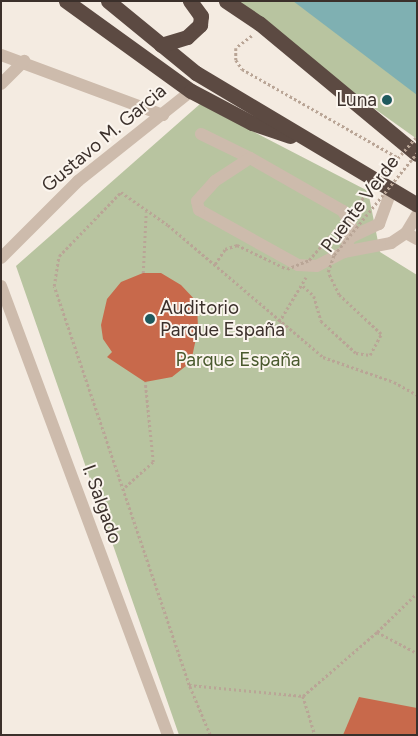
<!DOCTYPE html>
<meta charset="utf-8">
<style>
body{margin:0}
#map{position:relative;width:418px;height:736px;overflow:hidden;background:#f4ebe1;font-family:Figtree,sans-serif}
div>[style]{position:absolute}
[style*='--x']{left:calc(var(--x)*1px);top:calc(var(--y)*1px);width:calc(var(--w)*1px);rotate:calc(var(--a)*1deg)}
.green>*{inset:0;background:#b8c4a0}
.water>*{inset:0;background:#7fb0b2}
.building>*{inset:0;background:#c8694b}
.path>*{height:2.5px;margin-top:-1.25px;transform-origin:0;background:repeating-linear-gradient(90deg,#b9a596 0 2.5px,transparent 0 5px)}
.minor>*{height:12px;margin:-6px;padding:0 6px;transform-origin:6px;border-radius:6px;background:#cdbbac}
.highway>*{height:15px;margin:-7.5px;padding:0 7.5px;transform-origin:7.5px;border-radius:7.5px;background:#5c4a42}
.path-bridge>*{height:2.5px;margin-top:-1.25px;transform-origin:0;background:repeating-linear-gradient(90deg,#b9a596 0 2.5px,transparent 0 5px)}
.dots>*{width:14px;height:14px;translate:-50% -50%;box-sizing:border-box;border:2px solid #fbf5ee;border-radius:50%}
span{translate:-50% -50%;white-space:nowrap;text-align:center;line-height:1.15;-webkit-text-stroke:4px #fbf5ee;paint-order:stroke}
.poi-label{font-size:19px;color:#3b302b}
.right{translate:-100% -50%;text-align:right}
.left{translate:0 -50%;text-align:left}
.street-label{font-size:19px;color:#3b302b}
.park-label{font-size:19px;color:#4a5a2e}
.frame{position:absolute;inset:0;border:2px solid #3b302b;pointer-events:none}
</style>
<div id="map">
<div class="green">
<i style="clip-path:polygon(224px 1px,417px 1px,417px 139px,229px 5px)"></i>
<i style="clip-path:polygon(200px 104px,368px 191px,380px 252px,417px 275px,417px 735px,179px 735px,16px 266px)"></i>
</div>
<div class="water">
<i style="clip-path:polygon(293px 1px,417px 1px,417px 95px)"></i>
</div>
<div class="building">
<i style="clip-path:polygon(143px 273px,161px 273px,181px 285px,197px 302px,198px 329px,191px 362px,172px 377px,145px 382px,107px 357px,112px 352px,103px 339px,101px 325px,107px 299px,121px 282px)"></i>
<i style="clip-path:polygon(359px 697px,417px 708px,417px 735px,343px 735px)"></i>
</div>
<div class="path">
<i style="--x:252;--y:36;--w:20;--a:143"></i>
<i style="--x:236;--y:48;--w:12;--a:90"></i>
<i style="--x:236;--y:60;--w:11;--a:56"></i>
<i style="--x:242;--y:69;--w:178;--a:29.6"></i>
<i style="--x:143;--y:273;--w:61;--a:-87.2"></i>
<i style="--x:279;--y:322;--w:52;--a:-59"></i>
<i style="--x:125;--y:487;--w:38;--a:-42"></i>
<i style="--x:153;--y:462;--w:80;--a:-95.7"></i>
<i style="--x:377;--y:632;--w:56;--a:-44.3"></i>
<i style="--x:189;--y:685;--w:115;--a:5.5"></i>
<i style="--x:303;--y:696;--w:98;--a:-40.9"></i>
<i style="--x:377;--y:632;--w:45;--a:27.7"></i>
<i style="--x:303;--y:696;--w:41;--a:72.9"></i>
<i style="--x:210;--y:735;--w:54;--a:-112.8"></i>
<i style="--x:189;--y:685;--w:421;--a:-108.7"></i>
<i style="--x:54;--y:286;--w:30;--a:-81"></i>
<i style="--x:59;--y:256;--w:89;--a:-45.9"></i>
<i style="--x:121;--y:192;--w:57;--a:35.1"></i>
<i style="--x:168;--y:225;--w:204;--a:40.4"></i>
<i style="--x:323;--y:357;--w:75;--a:19.4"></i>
<i style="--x:394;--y:382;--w:26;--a:29"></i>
</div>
<div class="minor">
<i style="--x:1;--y:55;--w:173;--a:20.3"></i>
<i style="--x:1;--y:84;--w:33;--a:-45"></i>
<i style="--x:201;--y:134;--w:55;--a:26.1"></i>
<i style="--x:250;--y:158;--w:107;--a:29.7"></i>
<i style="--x:343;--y:211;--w:21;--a:62"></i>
<i style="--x:353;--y:230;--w:24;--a:112"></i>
<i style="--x:344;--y:252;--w:31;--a:153"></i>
<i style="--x:316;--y:266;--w:18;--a:-177"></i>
<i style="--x:298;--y:265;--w:113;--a:-150.9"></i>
<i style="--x:199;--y:210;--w:9;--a:-103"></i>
<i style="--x:197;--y:201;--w:27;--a:-48"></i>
<i style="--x:215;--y:181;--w:42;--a:-33.3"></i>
<i style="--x:406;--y:233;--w:13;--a:29"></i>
<i style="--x:351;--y:237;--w:31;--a:-25"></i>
<i style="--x:379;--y:224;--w:35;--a:-70"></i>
<i style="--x:344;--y:252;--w:48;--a:-10.8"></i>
<i style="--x:391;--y:243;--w:18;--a:-34"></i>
<i style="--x:406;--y:233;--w:21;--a:-59"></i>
<i style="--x:1;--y:258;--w:109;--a:-45"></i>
<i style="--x:78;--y:181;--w:144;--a:-38.5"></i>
<i style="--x:1;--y:286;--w:479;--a:69.6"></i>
</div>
<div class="highway">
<i style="--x:66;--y:1;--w:154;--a:35.8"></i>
<i style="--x:191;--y:91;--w:69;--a:27.7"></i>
<i style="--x:252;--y:123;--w:40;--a:18.9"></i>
<i style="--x:108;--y:1;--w:114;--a:39.3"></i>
<i style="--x:196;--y:73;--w:257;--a:30.8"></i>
<i style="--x:226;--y:1;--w:40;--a:34"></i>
<i style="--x:259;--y:23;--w:205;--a:39.7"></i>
<i style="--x:161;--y:45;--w:27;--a:-17"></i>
<i style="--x:187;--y:37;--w:18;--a:-43"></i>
<i style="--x:200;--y:25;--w:9;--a:-84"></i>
<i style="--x:201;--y:16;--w:19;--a:-126"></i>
</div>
<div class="path-bridge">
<i style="--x:215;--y:264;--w:18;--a:-56"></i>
<i style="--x:225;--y:249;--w:13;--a:-18"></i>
<i style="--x:237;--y:245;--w:55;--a:25.6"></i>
<i style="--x:287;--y:269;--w:24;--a:-22"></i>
<i style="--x:309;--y:260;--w:164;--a:-48.9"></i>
<i style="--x:303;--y:286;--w:15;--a:42"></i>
<i style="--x:314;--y:296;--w:26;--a:74"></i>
<i style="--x:321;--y:321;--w:47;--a:42.4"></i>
<i style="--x:356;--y:353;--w:14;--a:8"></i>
<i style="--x:370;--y:355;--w:24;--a:-62"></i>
<i style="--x:381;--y:334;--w:57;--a:-137.1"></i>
<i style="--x:339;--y:295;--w:25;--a:-116"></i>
<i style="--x:328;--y:272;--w:18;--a:-71"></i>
<i style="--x:334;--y:255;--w:132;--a:-50.9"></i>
</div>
<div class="dots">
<i style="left:387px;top:100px;background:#1f5a5e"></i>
<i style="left:150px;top:319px;background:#1f5a5e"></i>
</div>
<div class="poi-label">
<span class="right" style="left:377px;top:100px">Luna</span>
<span class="left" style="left:160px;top:319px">Auditorio<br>Parque España</span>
</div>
<div class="street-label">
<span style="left:104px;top:138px;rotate:-40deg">Gustavo M. Garcia</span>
<span style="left:360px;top:204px;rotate:-53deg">Puente Verde</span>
<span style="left:102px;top:504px;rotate:70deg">I. Salgado</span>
</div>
<div class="park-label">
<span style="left:238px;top:360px">Parque España</span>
</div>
<div class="frame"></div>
</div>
